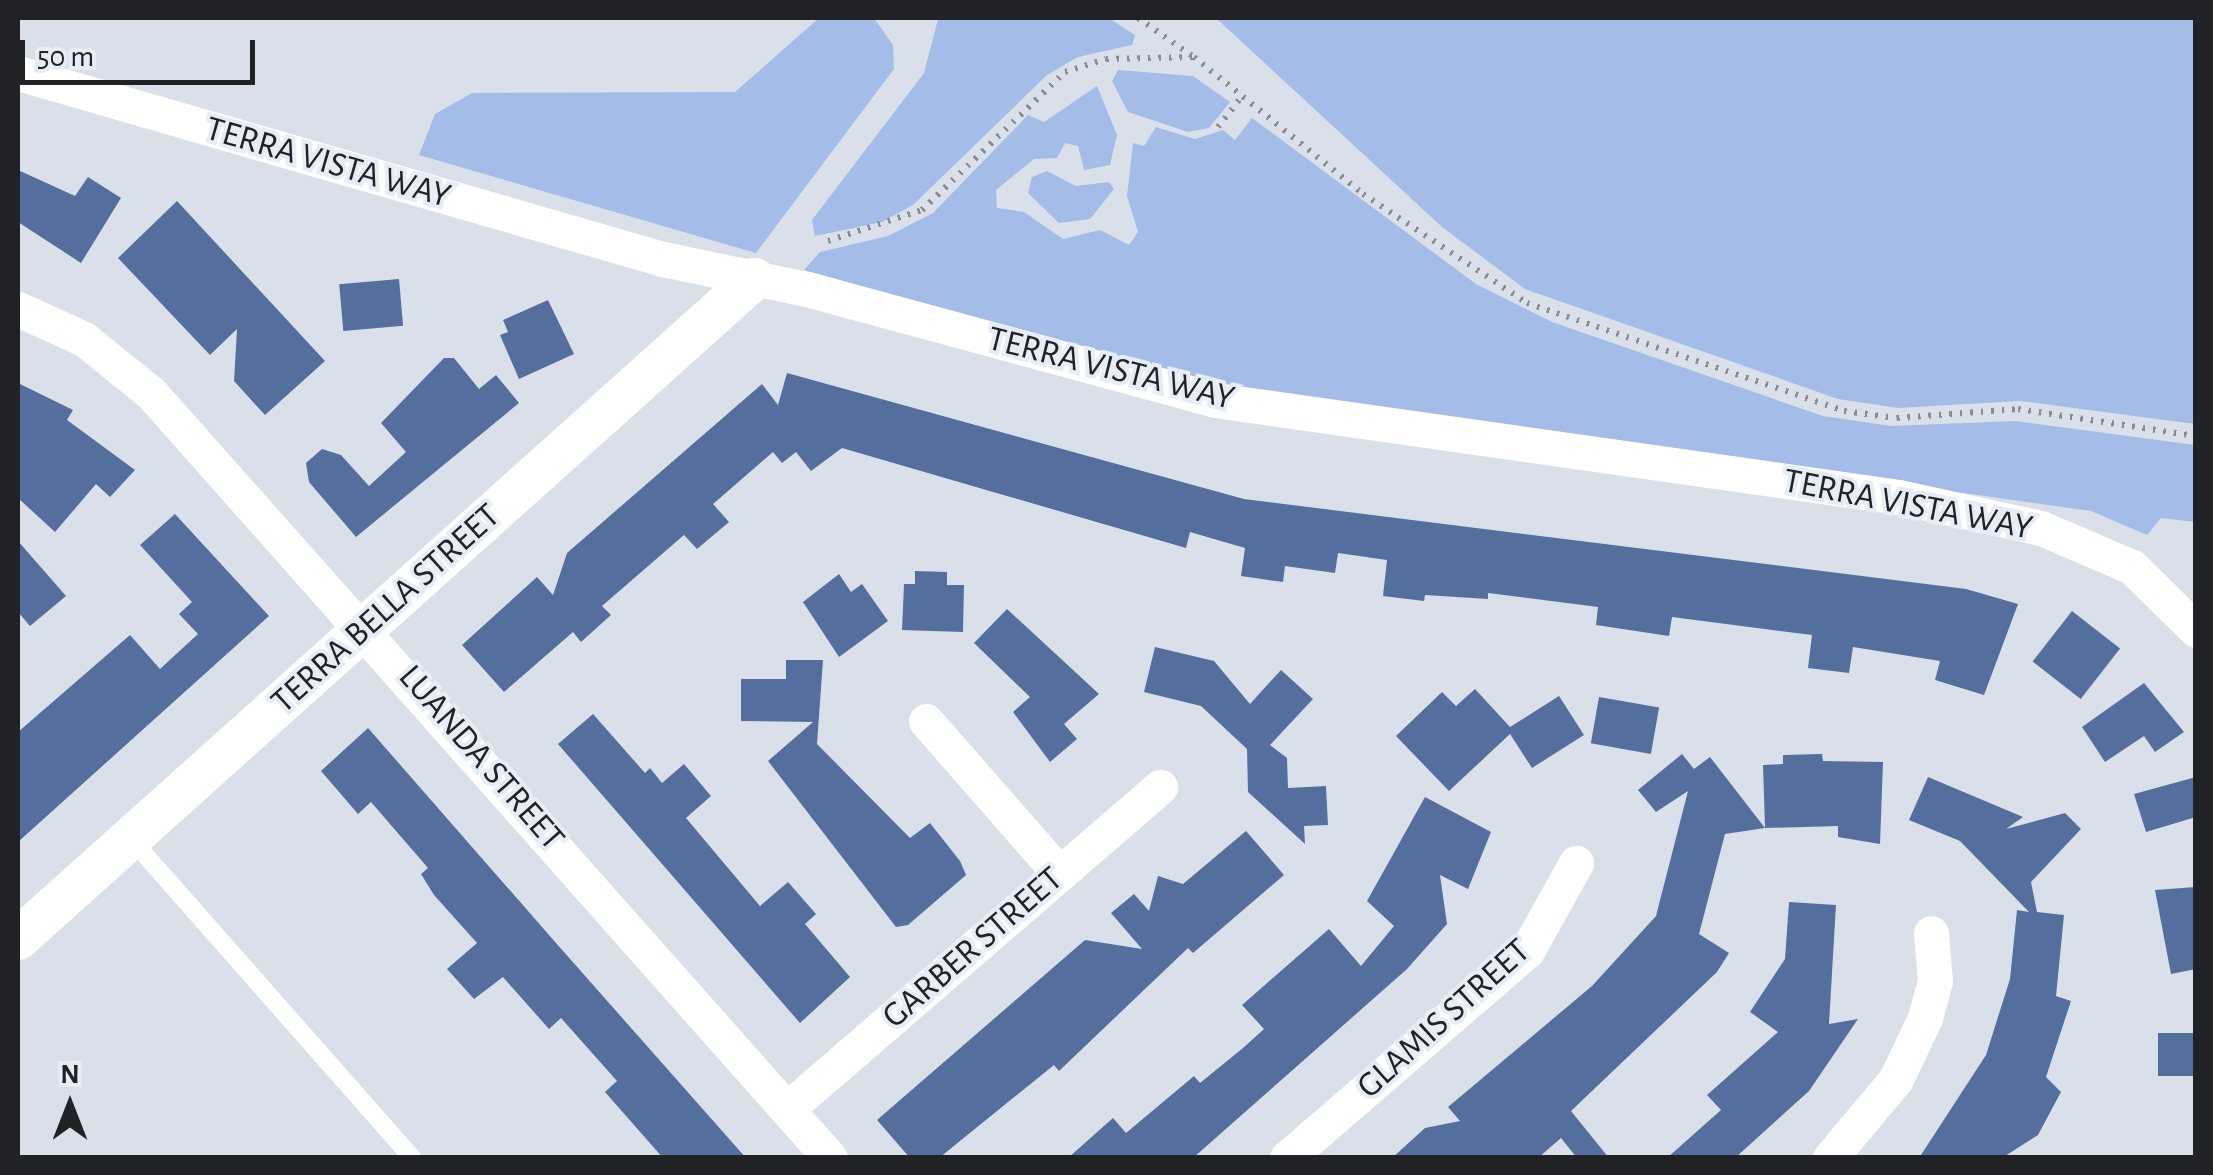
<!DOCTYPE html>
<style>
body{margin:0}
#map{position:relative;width:2213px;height:1175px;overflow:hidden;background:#dae0e9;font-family:"Alegreya Sans",sans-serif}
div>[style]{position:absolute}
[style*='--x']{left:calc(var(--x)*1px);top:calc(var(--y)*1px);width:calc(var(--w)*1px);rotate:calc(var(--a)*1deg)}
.green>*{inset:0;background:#a3bde8}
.building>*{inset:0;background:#546f9e;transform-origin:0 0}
.path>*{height:6px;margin-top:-3px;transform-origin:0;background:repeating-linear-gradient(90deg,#888c93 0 2.5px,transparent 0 10.5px)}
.service>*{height:18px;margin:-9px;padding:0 9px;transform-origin:9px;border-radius:9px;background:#fff}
.minor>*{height:35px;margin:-17.5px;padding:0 17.5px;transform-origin:17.5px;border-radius:17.5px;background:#fff}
.tertiary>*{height:42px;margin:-21px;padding:0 21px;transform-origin:21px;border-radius:21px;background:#fff}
span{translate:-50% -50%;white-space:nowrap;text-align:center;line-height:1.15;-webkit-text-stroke:8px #e7edf7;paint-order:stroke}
.street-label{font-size:35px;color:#202226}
.frame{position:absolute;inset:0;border:20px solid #202226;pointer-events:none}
.north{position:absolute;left:20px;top:1055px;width:100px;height:100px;-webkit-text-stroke:8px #e7edf7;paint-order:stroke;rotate:0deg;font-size:28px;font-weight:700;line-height:40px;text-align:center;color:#202226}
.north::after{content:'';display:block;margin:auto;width:35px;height:45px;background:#202226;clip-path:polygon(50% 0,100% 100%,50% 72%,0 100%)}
.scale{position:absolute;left:20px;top:40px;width:235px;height:45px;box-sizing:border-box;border:5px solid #202226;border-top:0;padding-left:12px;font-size:30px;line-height:35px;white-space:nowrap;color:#202226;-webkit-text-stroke:8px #e7edf7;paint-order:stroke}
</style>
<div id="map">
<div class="green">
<i style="clip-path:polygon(819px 18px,874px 18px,893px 45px,894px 69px,756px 253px,419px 155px,435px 114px,472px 93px,735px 92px)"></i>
<i style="clip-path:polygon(1216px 18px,2195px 18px,2195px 424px,2020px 401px,1898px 408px,1838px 399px,1525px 289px,1442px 227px)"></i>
<i style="clip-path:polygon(938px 19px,1109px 18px,1135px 35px,1132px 45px,1078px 57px,1047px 75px,913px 205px,882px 222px,815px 236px,812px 220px,924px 73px)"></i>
<i style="clip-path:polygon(1118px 70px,1193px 76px,1230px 102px,1209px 128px,1188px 132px,1128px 112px,1112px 81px)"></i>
<i style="clip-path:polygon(1097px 86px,1117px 135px,1110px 165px,1084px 170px,1078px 146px,1065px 143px,1057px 158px,1034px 159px,996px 190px,997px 208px,1024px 212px,1063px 239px,1100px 230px,1129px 245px,1138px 232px,1127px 196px,1133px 143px,1144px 146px,1156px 127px,1195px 139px,1223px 130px,1235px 140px,1252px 118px,1476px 284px,1552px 322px,1823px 416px,1891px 426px,2015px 421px,2195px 445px,2195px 522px,2161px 518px,2147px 535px,2091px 511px,1285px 398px,1183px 378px,804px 270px,820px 252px,888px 236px,933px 213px,1028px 115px,1044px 122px)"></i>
<i style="clip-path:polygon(1047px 171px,1076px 186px,1109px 182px,1114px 189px,1090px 219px,1059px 223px,1028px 193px,1032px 177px)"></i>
</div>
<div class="building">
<i style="clip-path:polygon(18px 170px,75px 196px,88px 177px,121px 198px,81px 263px,18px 222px)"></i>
<i style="clip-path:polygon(177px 201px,325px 361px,265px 415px,234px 381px,237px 329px,210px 355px,118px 258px)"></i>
<i style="left:399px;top:279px;width:47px;height:60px;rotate:85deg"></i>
<i style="clip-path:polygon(548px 300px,574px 354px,519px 379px,500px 335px,508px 332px,503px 320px)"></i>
<i style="clip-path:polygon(444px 358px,454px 358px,479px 389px,496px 375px,519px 403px,356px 537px,309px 482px,306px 463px,322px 449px,341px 455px,369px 486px,406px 452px,381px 423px)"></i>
<i style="clip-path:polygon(787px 373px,1244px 499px,1966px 589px,2018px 604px,1984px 695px,1935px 680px,1940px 661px,1853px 647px,1849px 673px,1808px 668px,1812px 635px,1672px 617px,1669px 636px,1596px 625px,1598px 607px,1488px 593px,1488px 599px,1425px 595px,1424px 601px,1383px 596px,1387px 560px,1338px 553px,1335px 573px,1285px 566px,1283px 582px,1241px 576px,1245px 548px,1190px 532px,1186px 548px,842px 448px,811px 471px,796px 452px,782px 463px,773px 452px,713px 504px,729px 522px,697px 549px,684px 535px,602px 606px,611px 615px,581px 642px,573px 632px,504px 692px,462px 645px,537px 577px,553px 595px,567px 553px,762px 384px,778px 405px)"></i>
<i style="clip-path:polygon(18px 383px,73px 410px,67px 420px,135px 470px,110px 497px,96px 484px,55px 532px,18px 498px)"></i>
<i style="clip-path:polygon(175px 514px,269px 616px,18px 842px,18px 732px,130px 635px,160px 669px,198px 634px,179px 614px,192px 602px,140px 545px)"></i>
<i style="clip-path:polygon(18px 541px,66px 596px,30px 626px,18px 612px)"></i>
<i style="clip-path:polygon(915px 571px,947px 572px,947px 585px,964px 585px,963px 632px,902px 630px,904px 584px,915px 584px)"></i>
<i style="clip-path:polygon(839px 574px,851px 592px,862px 584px,888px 621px,839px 657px,803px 602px)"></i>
<i style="clip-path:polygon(1007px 609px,1099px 694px,1064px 724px,1077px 739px,1050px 762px,1013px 712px,1030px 697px,974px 643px)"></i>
<i style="left:2072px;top:611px;width:61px;height:64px;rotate:38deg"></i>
<i style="clip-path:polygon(1155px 647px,1214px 661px,1250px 704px,1281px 670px,1313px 699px,1270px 745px,1287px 758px,1288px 788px,1326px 786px,1328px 825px,1304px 826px,1305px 844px,1248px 792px,1247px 749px,1201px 706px,1144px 692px)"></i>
<i style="clip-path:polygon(786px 660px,823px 660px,817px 744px,910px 838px,930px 823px,960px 861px,966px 875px,908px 925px,896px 927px,768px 761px,813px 722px,741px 721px,741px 679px,786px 679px)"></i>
<i style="clip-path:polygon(2144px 683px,2184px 732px,2155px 752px,2144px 736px,2105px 762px,2082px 727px)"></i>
<i style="clip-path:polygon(1475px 689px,1510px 727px,1559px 696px,1584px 735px,1532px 768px,1510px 734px,1449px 791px,1396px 736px,1442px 692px,1456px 706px)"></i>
<i style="left:1599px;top:697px;width:61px;height:47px;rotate:10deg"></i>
<i style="clip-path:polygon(593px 714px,645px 773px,650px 768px,662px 783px,684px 764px,711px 796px,686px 818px,760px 906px,788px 882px,816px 914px,805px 924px,850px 977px,800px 1023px,558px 744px)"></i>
<i style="clip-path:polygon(368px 728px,556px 943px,746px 1158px,663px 1158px,605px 1092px,617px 1081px,561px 1018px,549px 1029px,503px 977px,474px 999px,447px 969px,477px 943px,434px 895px,421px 874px,428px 868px,371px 802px,358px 814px,321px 771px)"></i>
<i style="clip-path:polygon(1682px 754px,1694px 769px,1710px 757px,1765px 828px,1725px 834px,1699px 934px,1729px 953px,1717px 972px,1571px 1111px,1609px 1158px,1577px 1158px,1561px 1138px,1538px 1158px,1392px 1158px,1425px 1128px,1460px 1121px,1448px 1107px,1592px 986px,1656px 916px,1688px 791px,1656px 812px,1638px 790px)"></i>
<i style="clip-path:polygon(1822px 754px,1823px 761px,1883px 762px,1880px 844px,1838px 837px,1838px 826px,1765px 828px,1763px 765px,1783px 764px,1783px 755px)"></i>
<i style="clip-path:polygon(1928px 777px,2023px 817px,2006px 829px,2065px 813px,2081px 829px,2031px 882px,2037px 912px,2064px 915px,2056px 996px,2071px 1001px,2046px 1077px,2061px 1092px,2038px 1135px,2002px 1158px,1919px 1158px,1986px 1055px,2010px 979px,2017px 910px,2029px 912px,1960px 841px,1909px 820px)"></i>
<i style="clip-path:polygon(2196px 777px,2196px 817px,2146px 832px,2134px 794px)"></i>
<i style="clip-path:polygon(1425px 797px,1491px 832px,1468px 889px,1440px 875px,1447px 924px,1407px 969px,1193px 1158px,1068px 1158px,1113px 1118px,1126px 1133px,1194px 1076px,1200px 1083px,1243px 1048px,1264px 1029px,1242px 1005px,1329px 929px,1361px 966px,1394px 926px,1367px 901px)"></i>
<i style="clip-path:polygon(1246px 831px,1284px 875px,1193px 953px,1188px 948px,1059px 1071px,1054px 1065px,939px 1158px,910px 1158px,877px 1120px,1085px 940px,1142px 949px,1111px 913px,1134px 894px,1149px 911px,1158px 876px,1183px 884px)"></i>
<i style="clip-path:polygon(2196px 887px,2196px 969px,2171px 974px,2155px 890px)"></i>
<i style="clip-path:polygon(1789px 902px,1836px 905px,1829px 1024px,1858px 1019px,1809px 1091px,1735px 1158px,1667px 1158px,1721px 1110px,1707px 1095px,1778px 1032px,1750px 1012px,1785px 959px)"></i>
<i style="left:2196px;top:1033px;width:43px;height:38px;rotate:90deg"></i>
</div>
<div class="path">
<i style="--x:1138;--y:18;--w:68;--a:34.9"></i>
<i style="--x:1218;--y:127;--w:39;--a:-52"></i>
<i style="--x:828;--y:241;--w:99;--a:-18.3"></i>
<i style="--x:922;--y:210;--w:199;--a:-44"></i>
<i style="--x:1065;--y:72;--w:43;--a:-17.6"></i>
<i style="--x:1106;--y:59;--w:88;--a:-1.3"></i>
<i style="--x:1194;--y:57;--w:218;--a:39"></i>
<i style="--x:1363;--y:194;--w:197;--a:33.6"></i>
<i style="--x:1527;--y:303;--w:335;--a:18.8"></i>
<i style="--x:1844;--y:411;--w:53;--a:7.5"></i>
<i style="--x:1897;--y:418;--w:121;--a:-4.3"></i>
<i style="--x:2018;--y:409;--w:180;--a:8.6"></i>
</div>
<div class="service">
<i style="--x:132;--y:840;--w:424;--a:48.6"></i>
</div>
<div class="minor">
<i style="--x:18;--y:73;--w:671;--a:16.09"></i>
<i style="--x:663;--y:259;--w:147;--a:11.8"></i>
<i style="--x:807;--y:289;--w:423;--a:15.2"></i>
<i style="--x:1215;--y:400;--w:691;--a:8.07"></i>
<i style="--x:1899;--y:497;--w:145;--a:12.3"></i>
<i style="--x:2041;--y:528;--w:99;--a:23.2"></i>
<i style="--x:2132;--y:567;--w:90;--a:44.5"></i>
<i style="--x:18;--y:309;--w:72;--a:24.4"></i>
<i style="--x:84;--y:339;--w:86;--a:38.9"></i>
<i style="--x:151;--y:393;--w:1023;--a:48.41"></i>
<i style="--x:926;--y:721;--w:203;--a:48.8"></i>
<i style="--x:787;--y:1109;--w:493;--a:-40.8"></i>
<i style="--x:1287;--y:1158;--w:317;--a:-40.8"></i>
<i style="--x:1527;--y:951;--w:101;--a:-60.9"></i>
<i style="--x:1830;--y:1158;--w:103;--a:-50.1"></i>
<i style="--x:1896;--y:1079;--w:68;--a:-64.6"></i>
<i style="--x:1925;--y:1018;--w:38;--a:-75"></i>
<i style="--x:1935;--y:981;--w:48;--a:-94.8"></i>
</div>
<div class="tertiary">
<i style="--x:18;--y:939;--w:989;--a:-41.88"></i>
</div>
<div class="street-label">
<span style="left:328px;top:163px;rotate:16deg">TERRA VISTA WAY</span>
<span style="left:1111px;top:369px;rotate:14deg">TERRA VISTA WAY</span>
<span style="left:1908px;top:505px;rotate:11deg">TERRA VISTA WAY</span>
<span style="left:386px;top:609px;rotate:-42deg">TERRA BELLA STREET</span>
<span style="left:481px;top:758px;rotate:49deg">LUANDA STREET</span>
<span style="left:973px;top:948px;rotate:-41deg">GARBER STREET</span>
<span style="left:1444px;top:1019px;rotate:-42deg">GLAMIS STREET</span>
</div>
<div class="frame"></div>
<div class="north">N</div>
<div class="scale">50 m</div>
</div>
